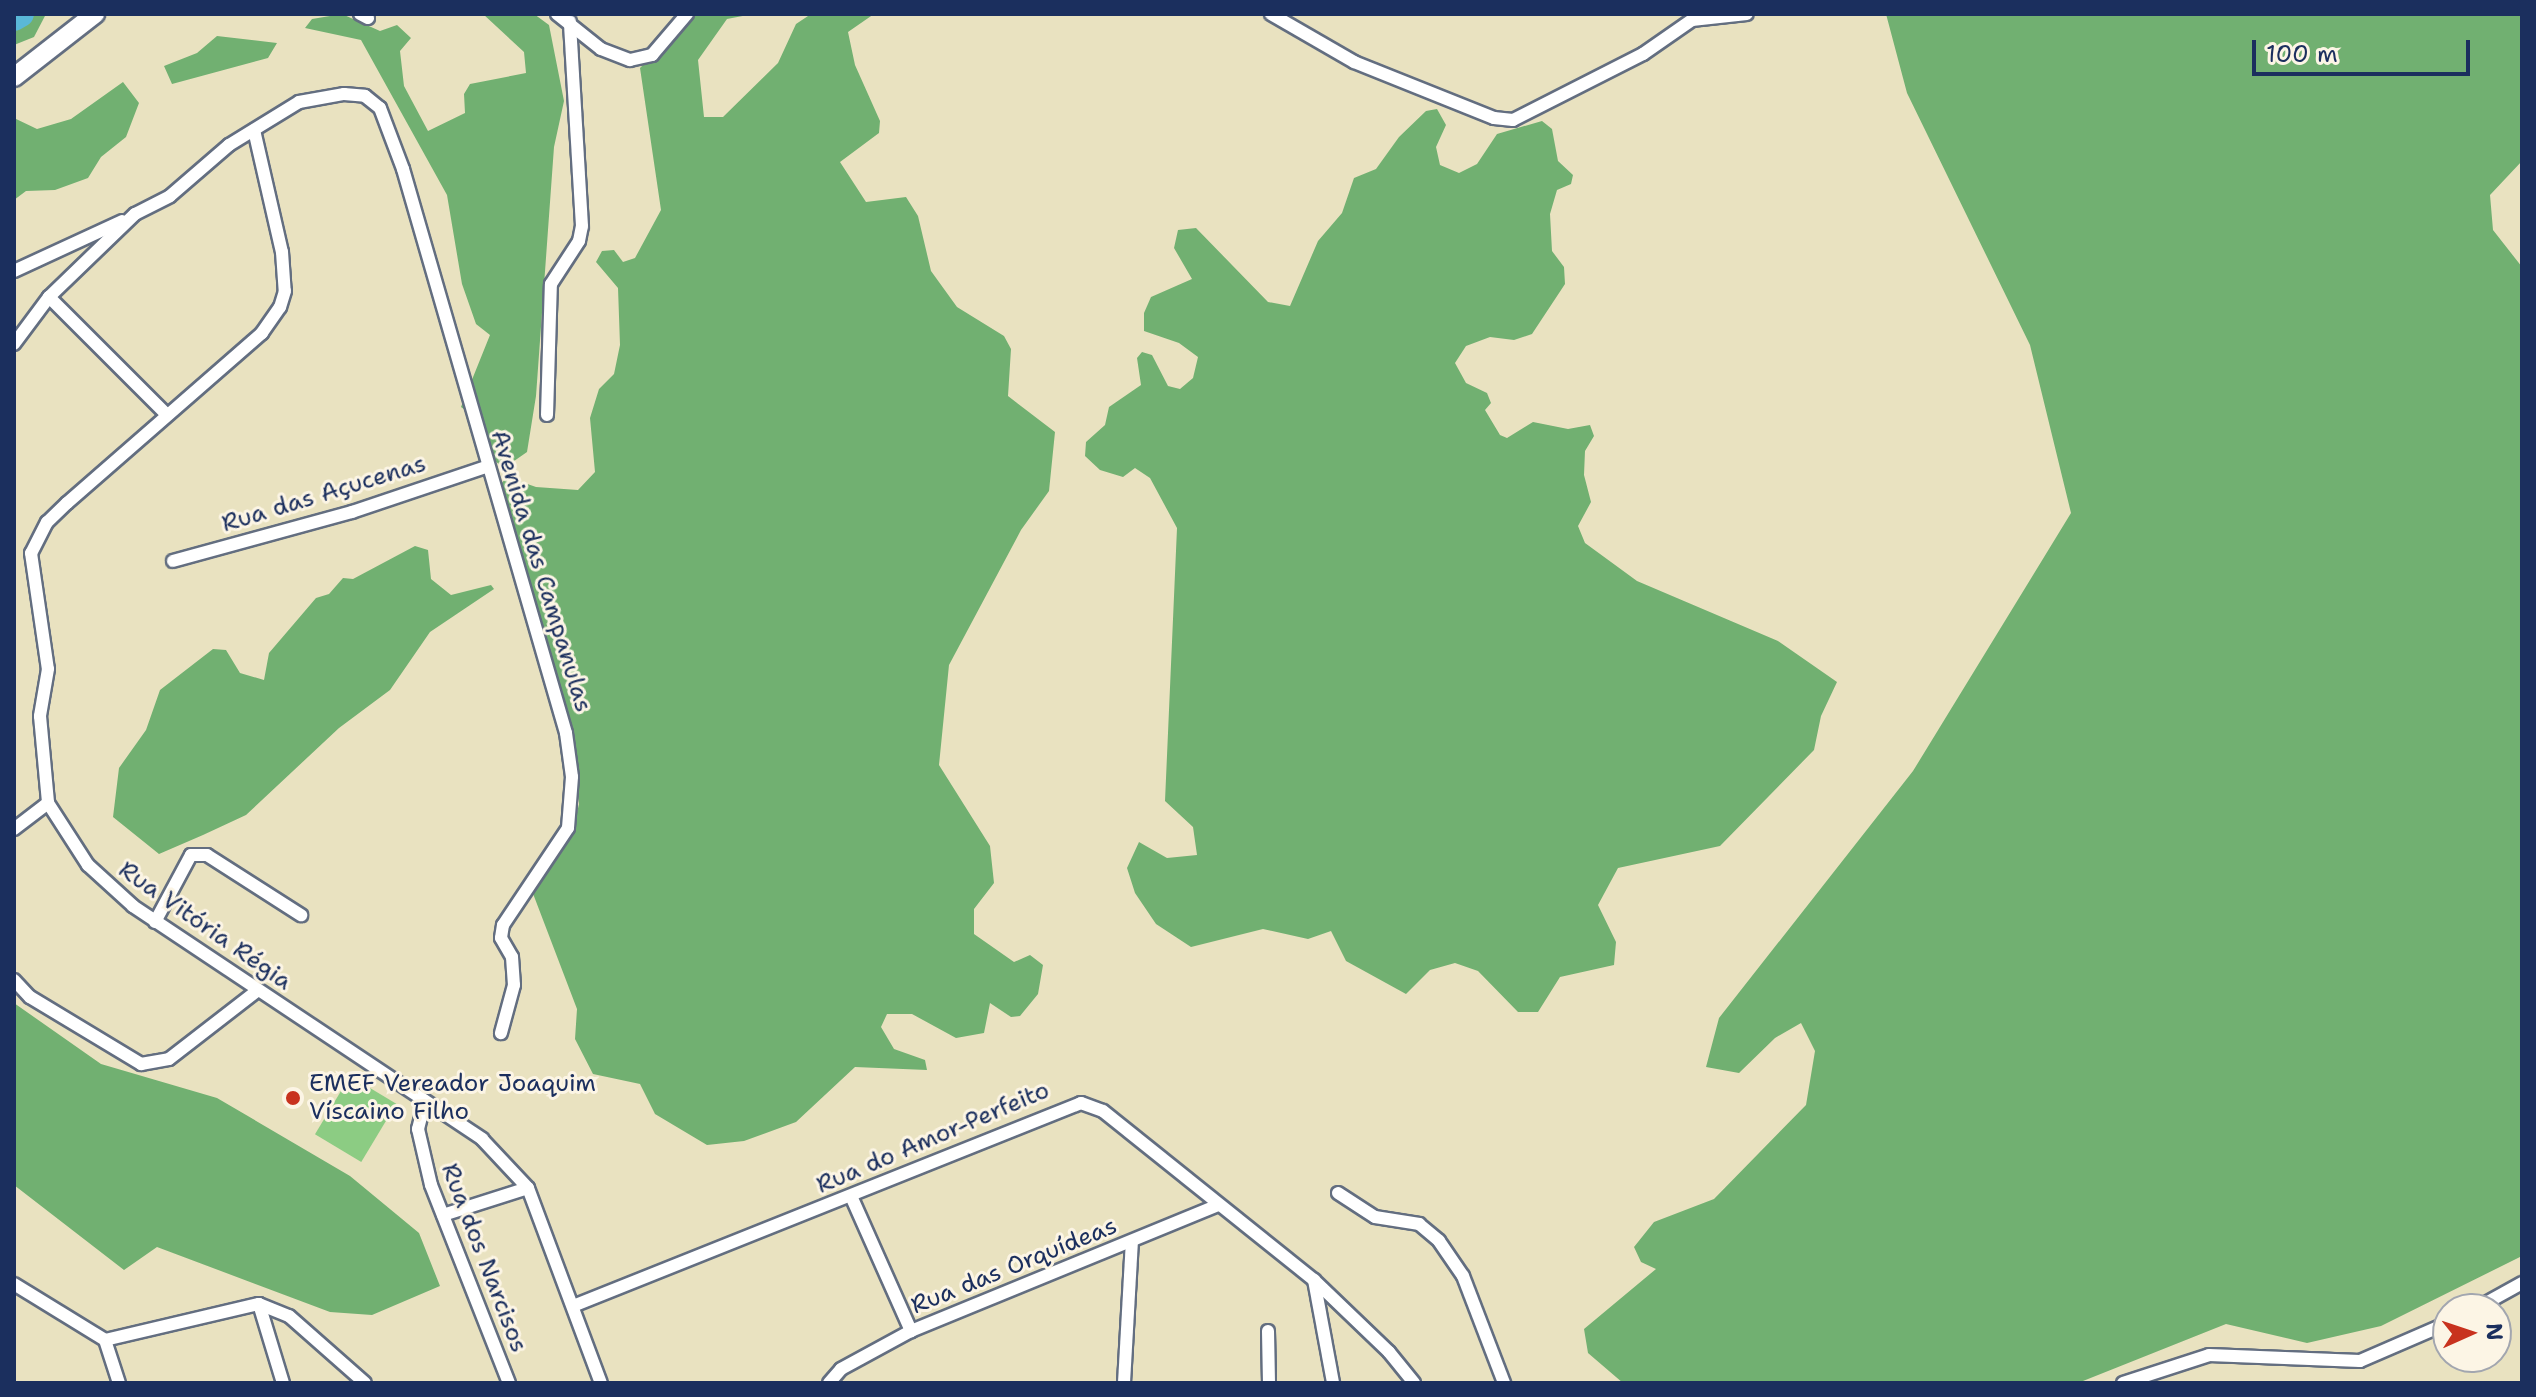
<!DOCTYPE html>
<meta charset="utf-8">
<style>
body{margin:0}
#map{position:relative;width:2536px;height:1397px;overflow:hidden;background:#e9e2c0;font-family:"Shantell Sans",sans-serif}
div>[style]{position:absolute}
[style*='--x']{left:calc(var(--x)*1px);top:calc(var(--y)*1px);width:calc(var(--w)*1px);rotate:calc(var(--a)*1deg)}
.green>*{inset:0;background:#8ccc83;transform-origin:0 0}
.forest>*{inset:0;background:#71b071}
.river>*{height:26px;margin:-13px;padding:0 13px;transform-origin:13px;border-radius:13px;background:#5ab8d8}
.roads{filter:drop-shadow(2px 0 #636e80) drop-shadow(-2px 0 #636e80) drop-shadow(0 2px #636e80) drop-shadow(0 -2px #636e80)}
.street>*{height:12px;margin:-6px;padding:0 6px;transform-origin:6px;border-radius:6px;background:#fff}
.secondary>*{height:18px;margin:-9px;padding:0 9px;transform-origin:9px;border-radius:9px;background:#fff}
.dots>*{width:22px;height:22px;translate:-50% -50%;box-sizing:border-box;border:4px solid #fcf5e5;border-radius:50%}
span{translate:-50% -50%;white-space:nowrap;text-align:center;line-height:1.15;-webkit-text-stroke:6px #fcf5e5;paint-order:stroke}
.street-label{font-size:24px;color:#1b2f5e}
.poi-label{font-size:24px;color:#1b2f5e}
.left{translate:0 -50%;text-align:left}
.frame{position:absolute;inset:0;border:16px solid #1b2f5e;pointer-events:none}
.north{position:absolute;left:2432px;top:1293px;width:80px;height:80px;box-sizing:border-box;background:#fcf5e5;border:2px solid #a2a6af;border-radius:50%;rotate:87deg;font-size:22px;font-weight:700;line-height:32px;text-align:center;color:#1b2f5e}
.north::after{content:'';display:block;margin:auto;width:28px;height:36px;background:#c8321e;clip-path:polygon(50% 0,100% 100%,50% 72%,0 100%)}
.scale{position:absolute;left:2252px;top:40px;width:218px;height:36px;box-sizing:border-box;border:4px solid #1b2f5e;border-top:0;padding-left:10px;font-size:24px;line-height:28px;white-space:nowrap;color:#1b2f5e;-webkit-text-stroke:6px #fcf5e5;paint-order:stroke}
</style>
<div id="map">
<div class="green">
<i style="left:350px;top:1076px;width:54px;height:68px;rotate:31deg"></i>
</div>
<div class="forest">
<i style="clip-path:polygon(14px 14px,46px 14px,34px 37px,14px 45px)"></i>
<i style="clip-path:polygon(342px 14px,380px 31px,397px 25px,411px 38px,400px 51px,404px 86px,428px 131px,465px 113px,464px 94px,470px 84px,526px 73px,524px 52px,483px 14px,534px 14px,549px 25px,564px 101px,554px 147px,536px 396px,527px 452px,504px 468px,495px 461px,484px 423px,461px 407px,490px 335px,476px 324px,462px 284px,447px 195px,361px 40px,305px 28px,312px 19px)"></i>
<i style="clip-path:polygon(694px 14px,753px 14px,727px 19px,698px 60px,704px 117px,723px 117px,778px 63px,796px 24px,811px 14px,874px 14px,848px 32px,855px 65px,880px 121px,879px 133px,840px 162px,866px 202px,906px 197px,918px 216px,931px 271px,957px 307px,1004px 336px,1011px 349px,1008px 396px,1055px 432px,1049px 491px,1021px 530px,949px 665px,939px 765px,990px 846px,994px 883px,974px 909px,974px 934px,1014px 962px,1030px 955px,1043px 965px,1038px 994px,1020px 1016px,1011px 1017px,990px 1003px,984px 1033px,956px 1038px,912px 1014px,887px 1014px,881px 1027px,894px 1049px,925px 1060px,927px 1070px,855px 1067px,796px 1122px,744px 1141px,707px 1145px,655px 1114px,640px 1084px,593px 1074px,575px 1039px,577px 1009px,532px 891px,573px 830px,579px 804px,573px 735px,500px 485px,507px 477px,536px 487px,578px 490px,595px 472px,590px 418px,599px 389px,614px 374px,620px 345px,618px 288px,596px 262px,602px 251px,614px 250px,623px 262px,635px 258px,661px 210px,640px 68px)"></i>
<i style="clip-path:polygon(1886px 14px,2522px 14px,2522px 161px,2490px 195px,2493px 230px,2522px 267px,2522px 1256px,2381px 1326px,2307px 1343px,2226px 1324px,2078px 1383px,1623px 1383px,1588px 1353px,1584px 1329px,1656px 1269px,1641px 1262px,1634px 1247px,1654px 1222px,1714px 1199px,1806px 1105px,1815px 1051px,1801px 1023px,1775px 1038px,1739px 1073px,1706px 1067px,1719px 1018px,1913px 771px,2071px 513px,2030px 345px,1907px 93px)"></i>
<i style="clip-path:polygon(217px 36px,277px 43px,268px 58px,172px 84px,164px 66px,197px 53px)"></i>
<i style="clip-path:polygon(123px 82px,139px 103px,126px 137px,101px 157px,88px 178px,55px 190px,26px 191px,14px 200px,14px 118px,37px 129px,71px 119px)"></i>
<i style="clip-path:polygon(1437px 109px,1446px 125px,1436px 147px,1440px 165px,1459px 173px,1477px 164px,1497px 134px,1542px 121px,1552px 129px,1558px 161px,1573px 175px,1571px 184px,1557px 190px,1550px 214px,1552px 251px,1564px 267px,1565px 284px,1532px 334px,1514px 340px,1490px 337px,1466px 346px,1455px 363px,1466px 383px,1487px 393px,1491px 403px,1485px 410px,1500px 435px,1507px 438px,1533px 422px,1568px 429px,1590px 425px,1594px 436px,1585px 451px,1584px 475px,1591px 502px,1578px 526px,1585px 543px,1637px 581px,1778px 641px,1837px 682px,1821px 716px,1814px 750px,1720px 846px,1618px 868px,1598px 905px,1616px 942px,1614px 965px,1560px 977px,1538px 1012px,1518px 1012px,1478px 971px,1455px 963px,1430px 970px,1406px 994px,1346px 961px,1331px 931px,1308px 939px,1263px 929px,1191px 947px,1156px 924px,1135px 893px,1127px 868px,1139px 842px,1167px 858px,1197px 855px,1193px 827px,1165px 801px,1177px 528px,1150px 478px,1135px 468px,1123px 477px,1100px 470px,1085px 456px,1086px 442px,1105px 425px,1109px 407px,1141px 385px,1137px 358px,1142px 352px,1152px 355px,1168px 386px,1180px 389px,1193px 378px,1198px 357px,1179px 343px,1144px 331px,1144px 313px,1151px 297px,1192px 279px,1174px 248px,1178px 230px,1196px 228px,1268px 302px,1290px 306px,1318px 241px,1342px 213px,1354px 178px,1376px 169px,1399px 137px,1426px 111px)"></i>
<i style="clip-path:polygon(415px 546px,428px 550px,431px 579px,451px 595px,491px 585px,494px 589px,430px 632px,390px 690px,339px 728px,246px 815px,203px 835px,159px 854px,113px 817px,119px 768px,146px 730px,160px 690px,213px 649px,226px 650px,240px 673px,264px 680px,269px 653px,316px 598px,329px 594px,343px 578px,353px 579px)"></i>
<i style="clip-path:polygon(14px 1003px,101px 1064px,217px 1098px,350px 1176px,419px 1233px,440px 1286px,372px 1315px,330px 1312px,157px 1247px,124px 1270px,14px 1185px)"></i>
</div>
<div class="river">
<i style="--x:14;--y:18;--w:8;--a:-30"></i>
</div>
<div class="roads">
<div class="street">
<i style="--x:360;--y:14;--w:9;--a:27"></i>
<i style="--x:557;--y:14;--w:56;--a:38.5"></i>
<i style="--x:601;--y:49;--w:31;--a:21"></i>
<i style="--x:630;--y:60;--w:23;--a:-13"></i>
<i style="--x:652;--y:55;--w:54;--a:-49.5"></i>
<i style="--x:1271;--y:14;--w:96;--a:30"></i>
<i style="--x:1354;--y:62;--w:151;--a:21.8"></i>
<i style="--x:1494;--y:118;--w:19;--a:6"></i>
<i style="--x:1513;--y:120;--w:146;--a:-26.9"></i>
<i style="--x:1643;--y:54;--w:60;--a:-34.8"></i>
<i style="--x:1692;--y:20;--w:55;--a:-6.2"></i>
<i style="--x:254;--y:130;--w:125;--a:77.1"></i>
<i style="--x:282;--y:252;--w:39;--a:86"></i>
<i style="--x:285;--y:291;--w:17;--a:107"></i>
<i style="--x:280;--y:307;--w:32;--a:125"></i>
<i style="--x:262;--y:333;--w:259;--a:138.9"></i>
<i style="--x:67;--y:503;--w:28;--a:136"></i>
<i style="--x:47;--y:522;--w:35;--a:117"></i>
<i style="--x:31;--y:553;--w:117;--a:81.7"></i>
<i style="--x:48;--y:669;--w:48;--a:99.7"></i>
<i style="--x:40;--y:716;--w:87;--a:84.7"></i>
<i style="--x:48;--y:803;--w:74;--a:57.2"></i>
<i style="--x:88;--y:865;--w:61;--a:42.3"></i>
<i style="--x:133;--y:906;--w:420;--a:33.7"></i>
<i style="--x:482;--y:1139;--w:67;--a:46.8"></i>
<i style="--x:528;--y:1188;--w:208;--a:69.5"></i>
<i style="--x:14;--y:271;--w:119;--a:-24.8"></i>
<i style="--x:49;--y:297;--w:167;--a:45"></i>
<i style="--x:14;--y:344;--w:59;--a:-53.3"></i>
<i style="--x:49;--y:297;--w:120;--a:-44"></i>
<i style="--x:135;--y:214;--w:39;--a:-27"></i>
<i style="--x:170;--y:196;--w:78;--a:-40.8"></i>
<i style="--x:229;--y:145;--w:82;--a:-31.6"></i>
<i style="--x:299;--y:102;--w:46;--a:-10.1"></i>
<i style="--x:344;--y:94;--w:21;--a:5"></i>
<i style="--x:365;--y:96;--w:19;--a:39"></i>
<i style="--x:380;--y:108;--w:65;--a:69.3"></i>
<i style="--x:403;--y:169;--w:587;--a:73.88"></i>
<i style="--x:566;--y:733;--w:44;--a:82.2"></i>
<i style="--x:572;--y:777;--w:51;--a:94.5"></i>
<i style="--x:568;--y:828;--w:117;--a:123.8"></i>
<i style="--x:503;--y:925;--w:13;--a:99"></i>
<i style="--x:501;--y:938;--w:22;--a:60"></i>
<i style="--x:512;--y:957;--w:28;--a:86"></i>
<i style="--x:514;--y:985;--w:50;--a:105.2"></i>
<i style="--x:547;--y:415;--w:131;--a:-88.3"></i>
<i style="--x:551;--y:284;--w:51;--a:-56.9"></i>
<i style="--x:579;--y:241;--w:15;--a:-79"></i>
<i style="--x:582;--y:226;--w:205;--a:-93.4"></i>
<i style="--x:173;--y:561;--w:186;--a:-15.3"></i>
<i style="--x:352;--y:512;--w:141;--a:-18.6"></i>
<i style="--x:14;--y:829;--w:43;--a:-37.4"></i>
<i style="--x:155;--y:922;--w:76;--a:-61.8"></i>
<i style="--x:191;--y:855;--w:16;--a:0"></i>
<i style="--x:207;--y:855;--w:112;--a:32.6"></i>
<i style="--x:14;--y:980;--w:23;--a:47"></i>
<i style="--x:30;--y:997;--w:130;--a:31.1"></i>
<i style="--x:141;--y:1064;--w:28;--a:-10"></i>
<i style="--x:169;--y:1059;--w:111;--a:-37.7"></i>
<i style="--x:425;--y:1101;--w:29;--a:104"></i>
<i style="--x:418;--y:1129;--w:57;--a:76.9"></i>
<i style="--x:431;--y:1185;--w:213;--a:68.5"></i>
<i style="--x:1338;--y:1193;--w:44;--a:33"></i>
<i style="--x:1375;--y:1217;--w:45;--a:9"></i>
<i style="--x:1419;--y:1224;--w:26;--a:40"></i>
<i style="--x:1439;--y:1241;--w:42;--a:55.6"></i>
<i style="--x:1463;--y:1276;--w:115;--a:69"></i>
<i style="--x:851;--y:1196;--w:148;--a:66"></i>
<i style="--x:443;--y:1215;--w:89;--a:-17.6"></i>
<i style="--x:1314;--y:1280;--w:105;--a:79.5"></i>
<i style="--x:14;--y:1284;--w:107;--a:31.6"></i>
<i style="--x:259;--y:1304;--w:83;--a:73.1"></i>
<i style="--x:573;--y:1306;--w:547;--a:-21.78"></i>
<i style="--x:1081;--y:1103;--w:23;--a:20"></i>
<i style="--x:1103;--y:1111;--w:270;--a:38.7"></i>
<i style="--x:1314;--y:1280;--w:104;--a:43.8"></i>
<i style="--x:1389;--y:1352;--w:40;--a:51"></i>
<i style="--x:2475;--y:1309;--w:54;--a:-29"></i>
<i style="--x:1268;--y:1331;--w:52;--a:88.9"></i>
<i style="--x:105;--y:1340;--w:158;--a:-13.2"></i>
<i style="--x:259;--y:1304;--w:32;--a:22"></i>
<i style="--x:289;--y:1316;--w:101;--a:41.4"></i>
<i style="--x:105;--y:1340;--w:45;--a:72"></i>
<i style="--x:829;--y:1383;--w:18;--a:-49"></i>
<i style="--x:841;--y:1369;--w:80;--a:-28.5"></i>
<i style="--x:911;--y:1331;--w:332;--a:-22.3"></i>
<i style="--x:1124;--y:1383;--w:142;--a:-86.8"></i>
<i style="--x:2123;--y:1383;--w:90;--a:-18"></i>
<i style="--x:2209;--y:1355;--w:151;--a:2.3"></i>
<i style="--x:2360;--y:1361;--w:96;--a:-23.4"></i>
</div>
<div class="secondary">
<i style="--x:14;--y:77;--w:103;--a:-37.9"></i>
</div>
</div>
<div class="dots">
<i style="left:293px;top:1098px;background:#c8321e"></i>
</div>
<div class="street-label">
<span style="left:324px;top:494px;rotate:-17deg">Rua das Açucenas</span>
<span style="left:541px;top:571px;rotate:73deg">Avenida das Campanulas</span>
<span style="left:205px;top:926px;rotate:35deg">Rua Vitória Régia</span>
<span style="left:933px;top:1138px;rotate:-23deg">Rua do Amor-Perfeito</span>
<span style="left:484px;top:1258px;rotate:69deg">Rua dos Narcisos</span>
<span style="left:1014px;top:1266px;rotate:-22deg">Rua das Orquídeas</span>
</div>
<div class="poi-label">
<span class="left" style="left:309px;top:1098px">EMEF Vereador Joaquim<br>Víscaino Filho</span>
</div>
<div class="frame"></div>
<div class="north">N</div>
<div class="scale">100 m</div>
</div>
